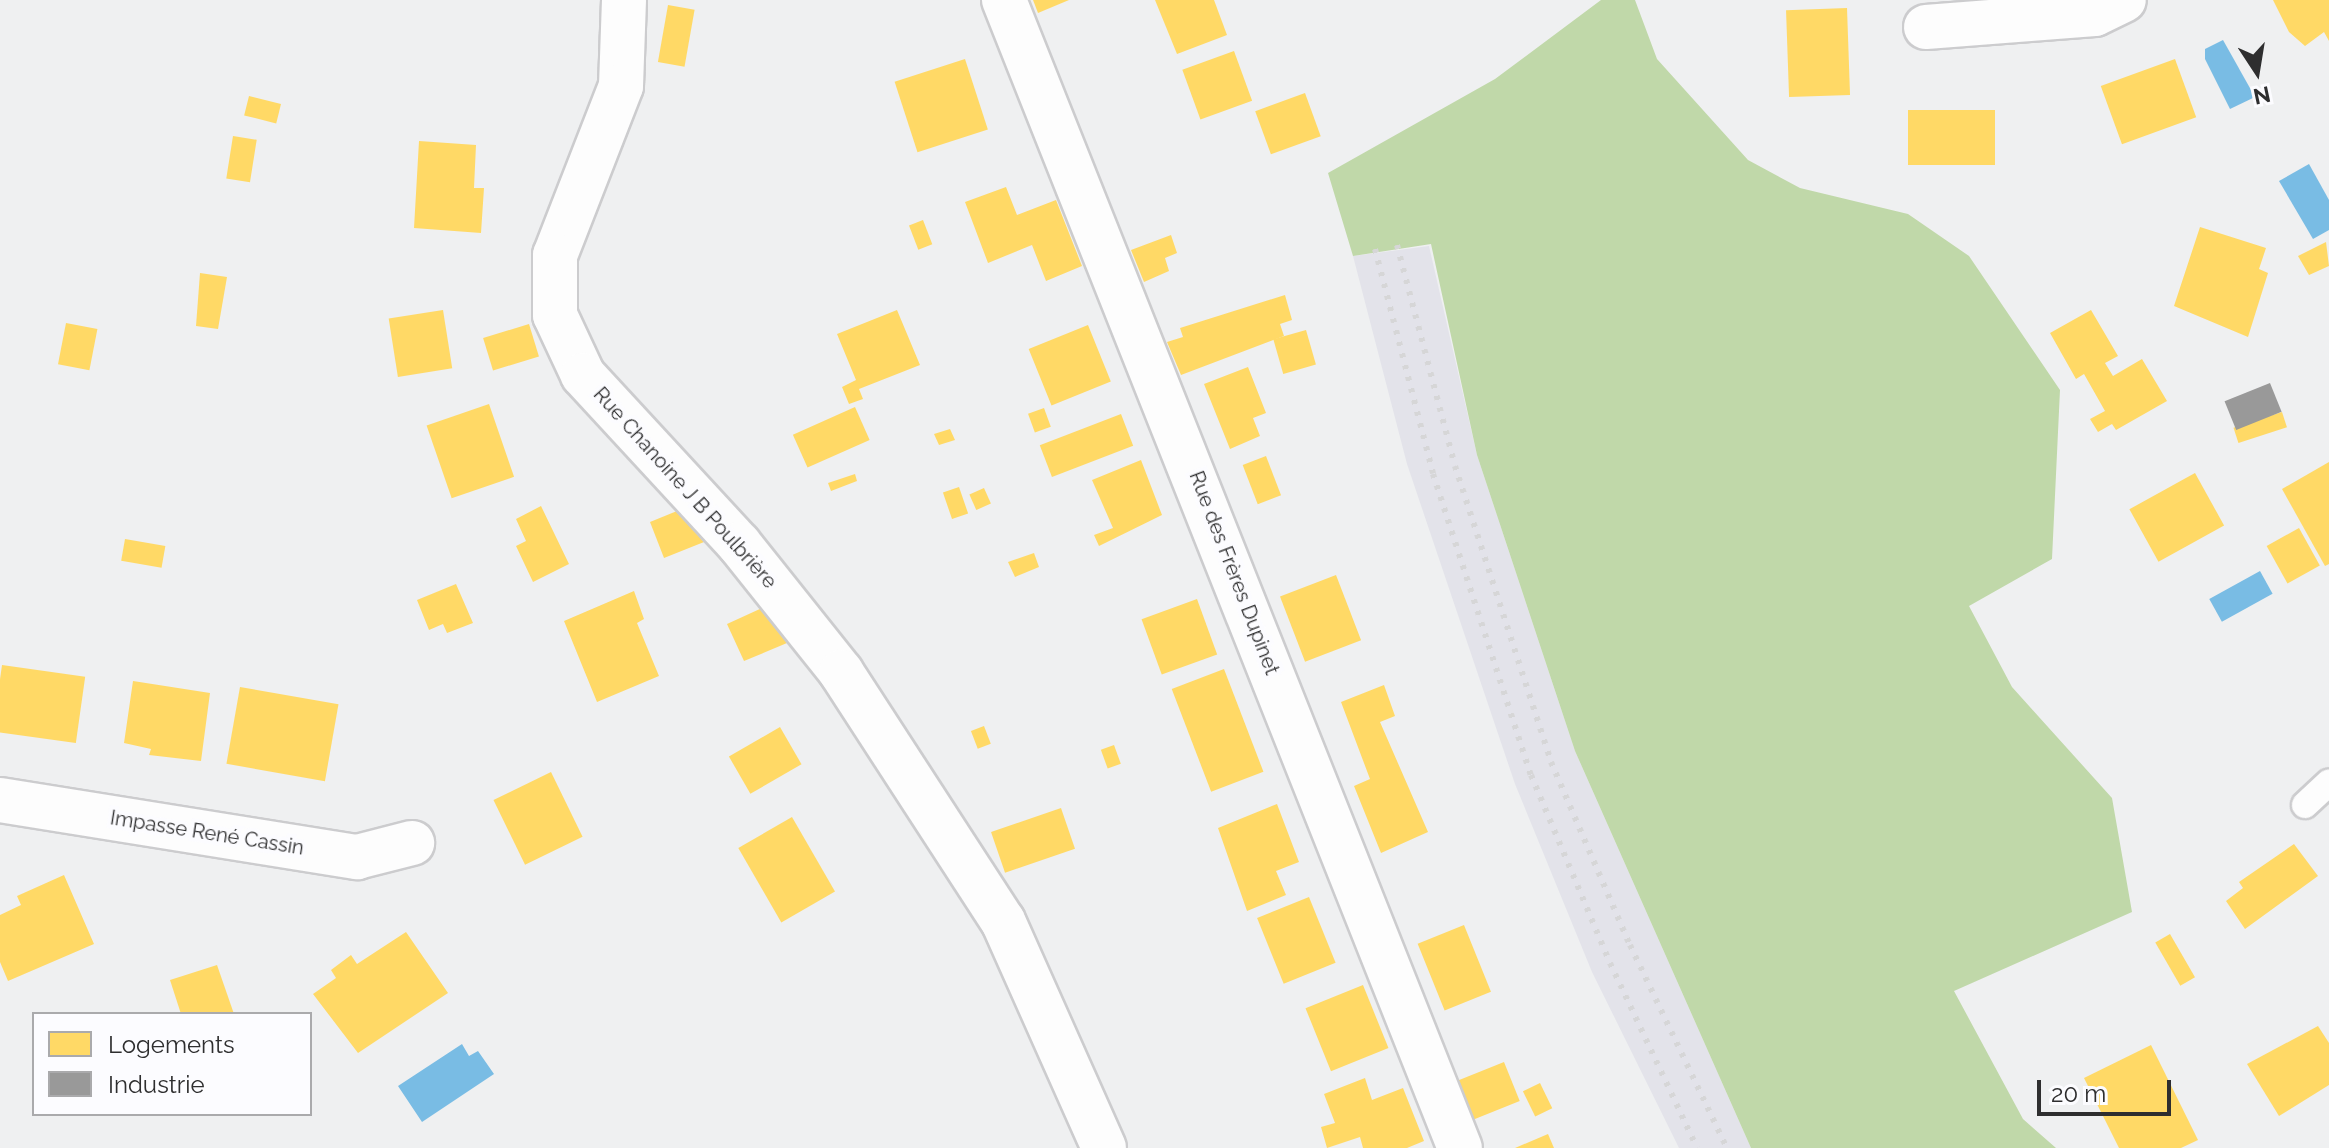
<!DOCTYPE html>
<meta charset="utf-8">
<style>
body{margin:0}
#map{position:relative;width:2329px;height:1148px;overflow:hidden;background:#eff0f1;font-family:Raleway,sans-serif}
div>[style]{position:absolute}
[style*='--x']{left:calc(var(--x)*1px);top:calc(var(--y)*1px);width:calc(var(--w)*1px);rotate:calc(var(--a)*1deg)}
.built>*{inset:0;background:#e3e3ea}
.forest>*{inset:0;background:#c0d8a9}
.water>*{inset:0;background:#79bce4;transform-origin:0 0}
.homes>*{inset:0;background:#ffd966;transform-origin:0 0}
.industry>*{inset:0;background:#999;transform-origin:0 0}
.roads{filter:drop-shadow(2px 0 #ccccce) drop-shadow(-2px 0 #ccccce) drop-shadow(0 2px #ccccce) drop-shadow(0 -2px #ccccce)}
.lane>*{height:26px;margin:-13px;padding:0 13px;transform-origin:13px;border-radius:13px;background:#fdfdfd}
.street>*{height:44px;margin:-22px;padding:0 22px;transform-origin:22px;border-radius:22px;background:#fdfdfd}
.rail>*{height:6px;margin-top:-3px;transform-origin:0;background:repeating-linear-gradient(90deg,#d6d6d7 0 4px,transparent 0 12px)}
span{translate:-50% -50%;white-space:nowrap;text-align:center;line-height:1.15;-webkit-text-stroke:8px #fcfcff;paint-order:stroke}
.street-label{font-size:20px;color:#2e2e2f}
.legend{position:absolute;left:32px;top:1012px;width:280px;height:104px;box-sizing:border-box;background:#fcfcff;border:2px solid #aaaaac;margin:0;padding:10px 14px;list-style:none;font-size:24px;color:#2e2e2f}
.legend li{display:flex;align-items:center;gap:16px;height:40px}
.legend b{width:40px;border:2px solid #aaaaac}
.north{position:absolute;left:2217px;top:32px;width:80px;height:80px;-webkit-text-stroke:6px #fcfcff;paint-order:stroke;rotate:168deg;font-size:22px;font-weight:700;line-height:32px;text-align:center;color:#2e2e2f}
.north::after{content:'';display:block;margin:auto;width:28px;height:36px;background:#2e2e2f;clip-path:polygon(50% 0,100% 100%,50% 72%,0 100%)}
.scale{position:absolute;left:2037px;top:1080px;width:134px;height:36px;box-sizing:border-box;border:4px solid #2e2e2f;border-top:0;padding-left:10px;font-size:24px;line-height:28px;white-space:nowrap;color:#2e2e2f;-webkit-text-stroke:6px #fcfcff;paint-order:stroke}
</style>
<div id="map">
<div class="built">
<i style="clip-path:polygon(1429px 246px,1477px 455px,1575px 751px,1751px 1148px,1679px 1148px,1592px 972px,1515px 784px,1407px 464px,1353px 256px)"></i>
</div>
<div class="forest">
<i style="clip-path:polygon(1601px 0,1635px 0,1657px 59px,1748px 160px,1800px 188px,1908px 214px,1969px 256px,2060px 390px,2052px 559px,1969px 606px,2012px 687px,2112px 798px,2132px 912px,1954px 991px,2023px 1119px,2056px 1148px,1751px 1148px,1575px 751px,1477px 455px,1431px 244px,1353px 256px,1328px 173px,1495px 79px)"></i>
</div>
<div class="water">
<i style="clip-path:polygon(2223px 40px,2255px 97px,2230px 109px,2205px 59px,2205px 49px)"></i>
<i style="clip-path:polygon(2309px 164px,2329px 200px,2329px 230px,2313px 239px,2279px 181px)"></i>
<i style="left:2260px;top:571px;width:26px;height:58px;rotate:61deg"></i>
<i style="clip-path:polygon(462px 1044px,469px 1056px,478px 1051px,494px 1074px,422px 1122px,398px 1086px)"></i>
</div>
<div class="homes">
<i style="clip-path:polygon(1033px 0,1069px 0,1038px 13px)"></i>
<i style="clip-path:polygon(1155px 0,1214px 0,1227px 35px,1177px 54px)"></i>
<i style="clip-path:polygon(2273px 0,2329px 0,2329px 41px,2324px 32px,2305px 46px,2289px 32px)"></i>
<i style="left:668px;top:5px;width:27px;height:58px;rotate:10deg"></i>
<i style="left:1847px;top:8px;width:87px;height:61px;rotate:88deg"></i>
<i style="left:1234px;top:51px;width:53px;height:55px;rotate:70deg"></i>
<i style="left:965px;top:59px;width:74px;height:74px;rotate:72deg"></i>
<i style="left:2175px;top:59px;width:62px;height:79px;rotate:70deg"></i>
<i style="left:1305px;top:93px;width:46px;height:53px;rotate:70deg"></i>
<i style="left:249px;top:96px;width:33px;height:20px;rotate:14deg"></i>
<i style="left:1908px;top:110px;width:87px;height:55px"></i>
<i style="left:233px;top:136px;width:24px;height:43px;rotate:9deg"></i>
<i style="clip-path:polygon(419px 141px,476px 145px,474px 188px,484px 188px,481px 233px,414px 228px)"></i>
<i style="clip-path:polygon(1006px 187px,1017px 215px,1056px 200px,1082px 266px,1046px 281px,1032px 245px,988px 263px,965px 202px)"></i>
<i style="left:923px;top:220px;width:26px;height:15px;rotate:69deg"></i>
<i style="clip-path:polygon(2200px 227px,2266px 248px,2259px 269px,2268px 273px,2248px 337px,2174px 306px)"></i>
<i style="clip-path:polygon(1171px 235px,1177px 253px,1165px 258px,1169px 271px,1144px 282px,1131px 250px)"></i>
<i style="clip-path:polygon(2326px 242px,2329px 266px,2309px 275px,2298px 256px)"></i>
<i style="clip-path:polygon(200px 273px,227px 277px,218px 329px,196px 326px)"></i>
<i style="clip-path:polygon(1285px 295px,1292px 320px,1280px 324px,1284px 336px,1181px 375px,1167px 342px,1183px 337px,1180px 328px)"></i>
<i style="left:443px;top:310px;width:59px;height:55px;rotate:81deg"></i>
<i style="clip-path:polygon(897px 310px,920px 365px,859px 389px,863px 399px,849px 404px,842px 387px,856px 380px,837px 334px)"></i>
<i style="clip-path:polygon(2091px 310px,2118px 356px,2105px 363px,2113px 376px,2142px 359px,2167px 401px,2116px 430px,2112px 424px,2098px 432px,2090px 419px,2105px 411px,2084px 374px,2076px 379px,2050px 333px)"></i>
<i style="left:66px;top:323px;width:32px;height:42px;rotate:11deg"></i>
<i style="left:529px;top:324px;width:34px;height:48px;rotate:73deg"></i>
<i style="left:1088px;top:325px;width:61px;height:64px;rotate:68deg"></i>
<i style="left:1306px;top:330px;width:36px;height:34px;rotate:74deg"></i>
<i style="clip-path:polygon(1248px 367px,1266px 413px,1253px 418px,1260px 436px,1230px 449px,1204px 384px)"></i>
<i style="left:489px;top:404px;width:77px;height:66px;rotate:71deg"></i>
<i style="left:855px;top:407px;width:36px;height:68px;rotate:66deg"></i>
<i style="left:1044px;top:408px;width:20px;height:17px;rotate:70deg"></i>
<i style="left:2282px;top:412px;width:16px;height:51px;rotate:72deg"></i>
<i style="left:1121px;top:414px;width:34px;height:87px;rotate:69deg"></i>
<i style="clip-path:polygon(950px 429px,955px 440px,939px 445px,934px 434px)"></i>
<i style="left:1266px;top:456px;width:42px;height:25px;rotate:69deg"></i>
<i style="clip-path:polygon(1141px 460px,1162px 515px,1099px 546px,1094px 535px,1113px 528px,1092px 480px)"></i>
<i style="clip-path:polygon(2329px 462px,2329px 564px,2325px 566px,2282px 489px)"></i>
<i style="left:2195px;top:473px;width:60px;height:75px;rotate:61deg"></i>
<i style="clip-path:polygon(855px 474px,857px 481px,831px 491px,828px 483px)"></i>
<i style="left:959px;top:487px;width:28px;height:17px;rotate:71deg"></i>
<i style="left:984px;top:488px;width:17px;height:16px;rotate:66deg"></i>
<i style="clip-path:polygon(541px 506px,569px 564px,533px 582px,516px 546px,526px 541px,516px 519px)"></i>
<i style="clip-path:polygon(677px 511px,704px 542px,664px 558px,650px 522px)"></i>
<i style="left:2299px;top:528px;width:43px;height:37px;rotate:61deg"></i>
<i style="left:125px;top:539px;width:41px;height:22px;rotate:10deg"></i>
<i style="clip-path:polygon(1034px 553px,1039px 567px,1015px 577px,1008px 562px)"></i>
<i style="left:1336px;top:575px;width:70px;height:60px;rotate:69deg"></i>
<i style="clip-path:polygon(456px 584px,473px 623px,447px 633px,443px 624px,429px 630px,417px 600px)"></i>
<i style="clip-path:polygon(634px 591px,644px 619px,637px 623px,659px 676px,597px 702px,564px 621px)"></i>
<i style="left:1197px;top:599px;width:59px;height:59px;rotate:70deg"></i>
<i style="clip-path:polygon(762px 608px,787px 643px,744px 661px,727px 624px)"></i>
<i style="left:2px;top:665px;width:84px;height:67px;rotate:8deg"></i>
<i style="left:1224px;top:669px;width:110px;height:56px;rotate:69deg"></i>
<i style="clip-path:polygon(133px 681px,210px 693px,201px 761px,149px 755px,151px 749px,124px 743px)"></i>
<i style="clip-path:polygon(1384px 685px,1395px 716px,1380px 722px,1428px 832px,1381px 853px,1354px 786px,1370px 779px,1341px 702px)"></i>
<i style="left:240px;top:687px;width:100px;height:78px;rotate:10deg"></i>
<i style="left:984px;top:726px;width:19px;height:14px;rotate:69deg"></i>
<i style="left:780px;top:727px;width:43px;height:59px;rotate:60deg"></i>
<i style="left:1114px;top:745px;width:20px;height:14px;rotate:70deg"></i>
<i style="left:551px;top:772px;width:72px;height:64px;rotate:64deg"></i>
<i style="clip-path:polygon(1277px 804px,1299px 862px,1276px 871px,1286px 895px,1247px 911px,1218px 828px)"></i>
<i style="left:1061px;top:808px;width:43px;height:74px;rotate:71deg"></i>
<i style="left:792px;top:817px;width:86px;height:62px;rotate:60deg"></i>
<i style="clip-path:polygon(2294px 844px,2318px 876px,2245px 929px,2226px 901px,2243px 888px,2239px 882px)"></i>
<i style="clip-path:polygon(64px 875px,94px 944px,8px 981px,0 962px,0 915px,21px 905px,17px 896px)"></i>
<i style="left:1309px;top:897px;width:71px;height:56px;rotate:68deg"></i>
<i style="left:1464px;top:925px;width:72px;height:50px;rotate:68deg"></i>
<i style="clip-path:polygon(406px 932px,448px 993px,358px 1053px,313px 994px,336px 978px,331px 970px,351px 955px,357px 964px)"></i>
<i style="left:2170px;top:934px;width:50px;height:17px;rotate:60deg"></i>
<i style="clip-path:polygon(217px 965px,234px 1014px,181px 1014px,170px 980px)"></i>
<i style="left:1363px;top:985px;width:68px;height:62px;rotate:68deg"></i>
<i style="clip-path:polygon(2318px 1026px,2329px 1043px,2329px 1085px,2279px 1116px,2247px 1064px)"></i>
<i style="clip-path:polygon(2151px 1045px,2198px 1140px,2181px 1148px,2119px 1148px,2084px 1078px)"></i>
<i style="left:1504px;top:1062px;width:42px;height:51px;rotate:68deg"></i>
<i style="clip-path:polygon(1365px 1078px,1372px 1100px,1403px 1088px,1424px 1141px,1407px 1148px,1363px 1148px,1360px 1137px,1327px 1148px,1321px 1127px,1335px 1123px,1324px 1094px)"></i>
<i style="left:1540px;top:1083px;width:28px;height:19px;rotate:64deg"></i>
<i style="clip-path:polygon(1548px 1134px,1554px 1148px,1515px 1148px)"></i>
</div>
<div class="industry">
<i style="left:2270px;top:383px;width:31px;height:49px;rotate:68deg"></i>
</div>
<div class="roads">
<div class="lane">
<i style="--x:2305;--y:805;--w:33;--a:-43"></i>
</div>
<div class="street">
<i style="--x:624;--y:0;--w:86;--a:92"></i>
<i style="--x:621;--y:86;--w:181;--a:111.3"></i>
<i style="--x:555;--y:255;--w:60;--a:90"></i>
<i style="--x:555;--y:315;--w:66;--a:65"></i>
<i style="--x:583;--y:375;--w:230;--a:47.3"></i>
<i style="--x:739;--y:544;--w:164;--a:51.4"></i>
<i style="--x:841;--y:672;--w:297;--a:57"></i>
<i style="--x:1003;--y:921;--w:248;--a:66"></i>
<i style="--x:1004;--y:0;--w:1235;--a:68.34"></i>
<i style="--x:1926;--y:27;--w:169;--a:-4.4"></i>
<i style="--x:2095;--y:14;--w:32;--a:-26"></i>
<i style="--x:0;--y:800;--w:362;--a:9.1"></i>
<i style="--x:357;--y:857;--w:57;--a:-14.3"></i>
</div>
</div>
<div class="rail">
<i style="--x:1397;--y:245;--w:228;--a:75.3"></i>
<i style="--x:1455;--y:466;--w:311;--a:72"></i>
<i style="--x:1551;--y:762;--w:199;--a:66.7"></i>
<i style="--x:1630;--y:945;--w:225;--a:64.5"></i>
<i style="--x:1375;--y:249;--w:232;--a:75.5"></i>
<i style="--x:1433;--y:474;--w:317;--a:72"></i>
<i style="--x:1531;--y:775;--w:204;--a:67.2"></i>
<i style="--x:1610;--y:963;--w:204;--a:64.8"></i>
</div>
<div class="street-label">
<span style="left:685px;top:488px;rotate:48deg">Rue Chanoine J B Poulbrière</span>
<span style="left:1234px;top:573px;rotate:69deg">Rue des Frères Dupinet</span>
<span style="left:207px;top:833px;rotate:9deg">Impasse René Cassin</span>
</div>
<ul class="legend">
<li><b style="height:22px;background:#ffd966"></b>Logements</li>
<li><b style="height:22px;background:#999"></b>Industrie</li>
</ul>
<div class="north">N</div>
<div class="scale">20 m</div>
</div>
